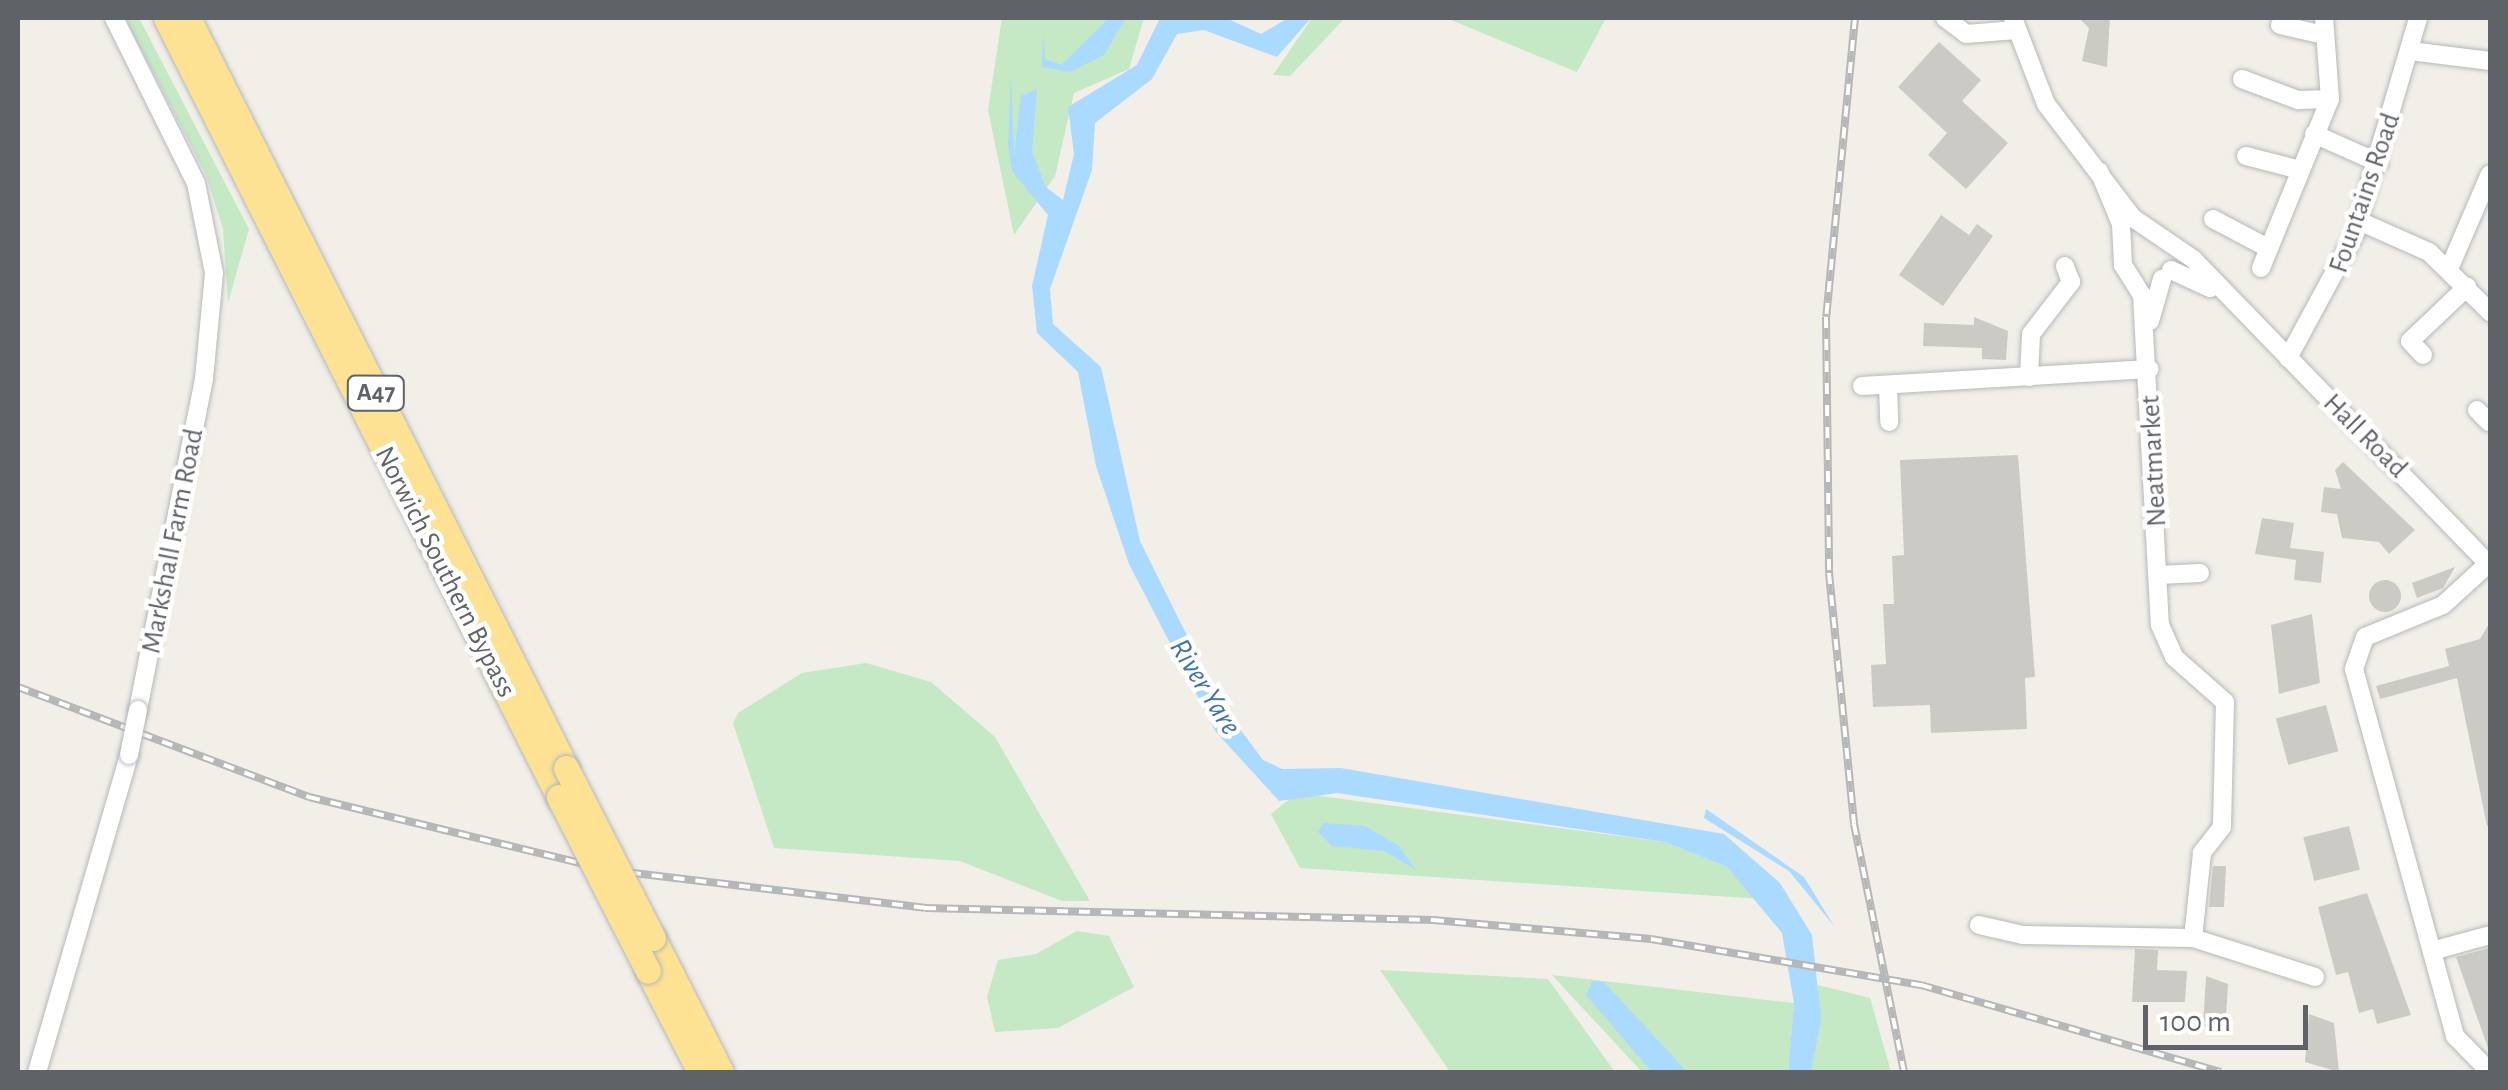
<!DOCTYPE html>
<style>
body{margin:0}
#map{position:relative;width:2508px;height:1090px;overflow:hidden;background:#f1efe8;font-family:"Alegreya Sans",sans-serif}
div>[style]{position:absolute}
.green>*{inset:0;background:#c5e8c5}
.water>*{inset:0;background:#aadaff}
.building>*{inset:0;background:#cccac5;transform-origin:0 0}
.round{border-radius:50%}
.roads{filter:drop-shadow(0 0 2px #b5b8bc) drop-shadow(0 0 2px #b5b8bc)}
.minor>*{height:18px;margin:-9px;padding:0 9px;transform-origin:9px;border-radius:9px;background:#fff}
.highway>*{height:25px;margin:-12.5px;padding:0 12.5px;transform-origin:12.5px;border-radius:12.5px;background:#fde293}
.rail>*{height:8px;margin-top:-4px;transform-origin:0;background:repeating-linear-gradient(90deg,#fff 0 11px,#b6b7b8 0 22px);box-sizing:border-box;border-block:2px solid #b6b7b8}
.bridges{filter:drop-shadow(0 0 2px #b5b8bc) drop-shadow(0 0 2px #b5b8bc)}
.minor-bridge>*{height:18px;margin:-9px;padding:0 9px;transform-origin:9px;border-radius:9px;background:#fff}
.highway-bridge>*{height:25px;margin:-12.5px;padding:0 12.5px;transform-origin:12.5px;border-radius:12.5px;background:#fde293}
span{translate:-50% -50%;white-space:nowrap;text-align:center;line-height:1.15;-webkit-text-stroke:9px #fff;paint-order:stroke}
.shield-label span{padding:2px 8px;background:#fff;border:2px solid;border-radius:8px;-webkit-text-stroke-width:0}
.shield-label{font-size:25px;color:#5f6368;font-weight:700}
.street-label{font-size:28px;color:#5f6368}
.water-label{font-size:30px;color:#4174aa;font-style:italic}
.frame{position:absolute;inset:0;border:20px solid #5f6368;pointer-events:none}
.scale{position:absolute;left:2143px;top:1005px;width:165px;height:45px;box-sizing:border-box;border:5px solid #5f6368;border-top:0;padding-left:12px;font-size:30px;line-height:35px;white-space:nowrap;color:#5f6368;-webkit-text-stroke:8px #fff;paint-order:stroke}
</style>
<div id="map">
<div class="green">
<i style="clip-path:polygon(125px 18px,139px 18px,249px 229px,228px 303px,223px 229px,206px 175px)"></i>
<i style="clip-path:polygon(1002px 18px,1144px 18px,1129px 69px,1074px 93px,1055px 176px,1014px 235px,988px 110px)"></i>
<i style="clip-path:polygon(1312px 18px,1345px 18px,1290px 76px,1273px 75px)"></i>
<i style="clip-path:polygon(1446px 18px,1606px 18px,1577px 72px)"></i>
<i style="clip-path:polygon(866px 663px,931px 682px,995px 737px,1090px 901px,1062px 901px,960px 861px,774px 848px,733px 723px,738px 713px,802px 673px)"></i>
<i style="clip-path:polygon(1297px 793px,1665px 842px,1727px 867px,1761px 899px,1300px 868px,1271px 814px)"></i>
<i style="clip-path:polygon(1077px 931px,1109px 936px,1134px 987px,1058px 1028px,995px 1032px,987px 997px,998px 960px,1036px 954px)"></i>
<i style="clip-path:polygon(1380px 970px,1548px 979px,1615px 1072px,1450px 1072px)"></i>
<i style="clip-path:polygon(1552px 975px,1794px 1003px,1788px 1072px,1642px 1072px)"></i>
<i style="clip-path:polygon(1818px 985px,1870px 998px,1891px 1072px,1811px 1072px)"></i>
</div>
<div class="water">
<i style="clip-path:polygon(1109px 18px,1126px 18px,1104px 55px,1070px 72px,1042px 67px,1043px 33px,1045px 59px,1061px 65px)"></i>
<i style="clip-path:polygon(1160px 18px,1226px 18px,1261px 34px,1288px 18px,1311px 18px,1277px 57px,1204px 30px,1177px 34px,1152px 79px,1095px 123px,1092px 170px,1050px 289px,1053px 324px,1101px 367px,1140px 541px,1220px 702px,1263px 760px,1282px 769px,1341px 768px,1724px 834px,1780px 883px,1812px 935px,1821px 1018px,1811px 1072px,1788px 1072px,1794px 1003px,1782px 933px,1727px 867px,1665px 842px,1337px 793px,1279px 801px,1216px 732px,1129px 564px,1096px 466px,1078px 372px,1037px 333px,1032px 286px,1048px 215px,1012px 171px,1008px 145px,1011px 76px,1014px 155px,1021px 96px,1037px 89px,1032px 152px,1046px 187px,1063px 200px,1074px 154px,1068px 107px,1137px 65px)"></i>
<i style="clip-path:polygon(1706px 809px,1804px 877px,1834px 926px,1789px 871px,1704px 818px)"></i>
<i style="clip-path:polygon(1323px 823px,1365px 826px,1399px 846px,1416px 870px,1384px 851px,1332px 846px,1318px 832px)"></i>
<i style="clip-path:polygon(1592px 981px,1604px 982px,1687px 1072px,1652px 1072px,1586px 995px)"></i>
</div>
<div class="building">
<i style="clip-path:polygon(2079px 18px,2110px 18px,2107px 67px,2082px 61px,2089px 28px)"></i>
<i style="clip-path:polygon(1939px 42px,1981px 80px,1962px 101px,2008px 143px,1966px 189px,1928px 155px,1947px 133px,1898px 87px)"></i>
<i style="clip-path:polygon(1941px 215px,1969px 235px,1977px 224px,1993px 236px,1943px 306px,1899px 275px)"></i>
<i style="clip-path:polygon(1974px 317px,2008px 331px,2006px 360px,1982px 359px,1982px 348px,1923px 346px,1924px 323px,1974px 325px)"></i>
<i style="clip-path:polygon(2018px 455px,2035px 677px,2025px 678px,2027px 729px,1931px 733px,1930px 705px,1873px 707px,1871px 665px,1886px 664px,1883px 604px,1894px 604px,1892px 556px,1904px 555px,1900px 460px)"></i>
<i style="clip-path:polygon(2343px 462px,2415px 530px,2389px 554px,2379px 542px,2342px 538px,2337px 514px,2321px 512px,2324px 487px,2341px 489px,2335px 470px)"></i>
<i style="clip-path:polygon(2262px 518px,2294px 523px,2290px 548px,2324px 552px,2321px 583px,2294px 580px,2296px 560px,2255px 554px)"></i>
<i style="clip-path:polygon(2455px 567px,2443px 588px,2417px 598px,2412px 583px)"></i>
<i class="round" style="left:2369px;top:580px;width:32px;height:32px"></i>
<i style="clip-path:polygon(2312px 614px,2320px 683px,2279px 694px,2271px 625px)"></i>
<i style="clip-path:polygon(2490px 622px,2490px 826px,2487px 826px,2457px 678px,2380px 699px,2376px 686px,2449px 666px,2445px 649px,2480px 639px)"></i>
<i style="left:2326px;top:705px;width:48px;height:52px;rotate:75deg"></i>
<i style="left:2349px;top:826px;width:45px;height:47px;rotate:76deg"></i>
<i style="clip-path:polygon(2213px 866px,2226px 866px,2224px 907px,2209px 907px)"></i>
<i style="clip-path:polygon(2367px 893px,2411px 1015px,2377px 1024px,2373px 1009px,2359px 1013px,2348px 972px,2336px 975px,2318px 907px)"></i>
<i style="clip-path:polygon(2490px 948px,2490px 1048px,2488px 1048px,2456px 957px)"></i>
<i style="clip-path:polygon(2135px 949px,2158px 950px,2157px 970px,2187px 971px,2185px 1002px,2132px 1002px)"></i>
<i style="clip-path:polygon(2206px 976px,2228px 984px,2225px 1034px,2203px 1026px)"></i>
<i style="clip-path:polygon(2309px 1014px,2334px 1023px,2339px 1072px,2305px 1062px)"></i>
</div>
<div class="roads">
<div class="minor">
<i style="left:114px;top:18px;width:184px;rotate:63.6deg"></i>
<i style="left:196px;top:183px;width:92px;rotate:78.7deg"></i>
<i style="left:214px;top:273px;width:106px;rotate:95.4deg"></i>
<i style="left:204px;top:379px;width:338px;rotate:101.3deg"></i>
<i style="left:1945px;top:18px;width:26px;rotate:37deg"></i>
<i style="left:1966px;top:34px;width:50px;rotate:-4.6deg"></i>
<i style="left:2013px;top:18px;width:92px;rotate:69deg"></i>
<i style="left:2046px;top:104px;width:143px;rotate:52.7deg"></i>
<i style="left:2133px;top:218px;width:73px;rotate:34.3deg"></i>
<i style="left:2193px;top:259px;width:426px;rotate:45.9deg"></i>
<i style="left:2280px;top:25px;width:45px;rotate:12.8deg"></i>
<i style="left:2410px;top:51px;width:81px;rotate:7.1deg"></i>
<i style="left:2242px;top:79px;width:60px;rotate:20.6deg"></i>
<i style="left:2298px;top:100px;width:32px;rotate:-2deg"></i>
<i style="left:2314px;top:134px;width:71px;rotate:24deg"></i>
<i style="left:2246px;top:156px;width:56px;rotate:14.5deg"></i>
<i style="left:2099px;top:171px;width:57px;rotate:67.5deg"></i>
<i style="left:2121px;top:224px;width:41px;rotate:87.2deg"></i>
<i style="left:2123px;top:265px;width:36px;rotate:58deg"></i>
<i style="left:2142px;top:295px;width:330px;rotate:86.9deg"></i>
<i style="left:2160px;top:625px;width:35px;rotate:66deg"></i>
<i style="left:2174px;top:657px;width:68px;rotate:41.4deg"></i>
<i style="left:2225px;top:702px;width:125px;rotate:91.4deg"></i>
<i style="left:2222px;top:827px;width:33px;rotate:128deg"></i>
<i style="left:2202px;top:853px;width:85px;rotate:96deg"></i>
<i style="left:2213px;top:219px;width:62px;rotate:27.8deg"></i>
<i style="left:2359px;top:221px;width:77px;rotate:23.9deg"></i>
<i style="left:2429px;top:252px;width:86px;rotate:44.5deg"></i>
<i style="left:2261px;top:268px;width:183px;rotate:-67.8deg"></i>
<i style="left:2330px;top:99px;width:81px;rotate:-94.2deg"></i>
<i style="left:2449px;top:269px;width:103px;rotate:-66.7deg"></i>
<i style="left:2171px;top:270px;width:43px;rotate:24.8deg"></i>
<i style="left:2150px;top:321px;width:44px;rotate:-74.1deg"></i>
<i style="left:2423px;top:355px;width:19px;rotate:-133deg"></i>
<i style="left:2410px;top:341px;width:79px;rotate:-43.5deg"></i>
<i style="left:2288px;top:358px;width:139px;rotate:-61.6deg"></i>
<i style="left:2354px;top:236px;width:227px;rotate:-73.6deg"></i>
<i style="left:2029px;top:377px;width:43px;rotate:-87.3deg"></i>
<i style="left:2031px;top:334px;width:66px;rotate:-52.4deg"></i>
<i style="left:2071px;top:282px;width:17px;rotate:-111deg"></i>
<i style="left:1888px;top:385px;width:37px;rotate:88deg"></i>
<i style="left:1862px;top:386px;width:288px;rotate:-3.4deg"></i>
<i style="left:2477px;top:410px;width:17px;rotate:45deg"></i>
<i style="left:2489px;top:563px;width:62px;rotate:137.6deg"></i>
<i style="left:2443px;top:605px;width:84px;rotate:157.7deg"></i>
<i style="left:2365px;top:637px;width:34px;rotate:109deg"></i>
<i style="left:2354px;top:669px;width:381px;rotate:74.6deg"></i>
<i style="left:2455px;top:1036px;width:50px;rotate:45.8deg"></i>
<i style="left:2158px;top:575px;width:42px;rotate:-2.7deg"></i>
<i style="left:1979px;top:925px;width:45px;rotate:12.8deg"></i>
<i style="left:2023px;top:935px;width:170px;rotate:1deg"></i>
<i style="left:2193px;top:938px;width:128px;rotate:17.7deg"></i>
<i style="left:2432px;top:951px;width:60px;rotate:-15.4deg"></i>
<i style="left:37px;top:1072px;width:330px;rotate:-73.8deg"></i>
</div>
<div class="highway">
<i style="left:166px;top:18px;width:873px;rotate:63.23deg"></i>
<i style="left:188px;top:18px;width:840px;rotate:63.25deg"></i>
<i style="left:653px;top:938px;width:150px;rotate:63.1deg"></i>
<i style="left:648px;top:971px;width:114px;rotate:62.8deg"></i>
</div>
</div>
<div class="rail">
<i style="left:1855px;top:18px;width:300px;rotate:95.5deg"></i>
<i style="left:1826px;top:317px;width:256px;rotate:89.3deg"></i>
<i style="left:1829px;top:573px;width:252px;rotate:84.3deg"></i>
<i style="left:1854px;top:824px;width:253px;rotate:78.6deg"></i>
<i style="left:18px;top:687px;width:311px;rotate:20.7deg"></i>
<i style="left:309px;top:797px;width:308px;rotate:13.7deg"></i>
<i style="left:608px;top:870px;width:319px;rotate:6.8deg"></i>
<i style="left:925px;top:908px;width:508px;rotate:1.35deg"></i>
<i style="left:1433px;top:920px;width:219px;rotate:5deg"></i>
<i style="left:1651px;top:939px;width:274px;rotate:9.7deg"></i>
<i style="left:1921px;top:985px;width:312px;rotate:16.2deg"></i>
</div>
<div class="bridges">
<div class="minor-bridge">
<i style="left:129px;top:755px;width:46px;rotate:-78.7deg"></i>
</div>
<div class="highway-bridge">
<i style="left:566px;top:768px;width:191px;rotate:62.9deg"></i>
<i style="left:559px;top:797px;width:195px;rotate:62.9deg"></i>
</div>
</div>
<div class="shield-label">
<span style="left:376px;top:393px">A47</span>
</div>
<div class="street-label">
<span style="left:2365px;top:193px;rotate:-71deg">Fountains Road</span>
<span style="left:2365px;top:436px;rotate:45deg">Hall Road</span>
<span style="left:2154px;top:461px;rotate:-93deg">Neatmarket</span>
<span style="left:173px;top:541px;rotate:-79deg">Markshall Farm Road</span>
<span style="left:445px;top:572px;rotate:63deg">Norwich Southern Bypass</span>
</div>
<div class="water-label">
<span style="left:1205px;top:687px;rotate:58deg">River Yare</span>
</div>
<div class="frame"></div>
<div class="scale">100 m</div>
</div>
